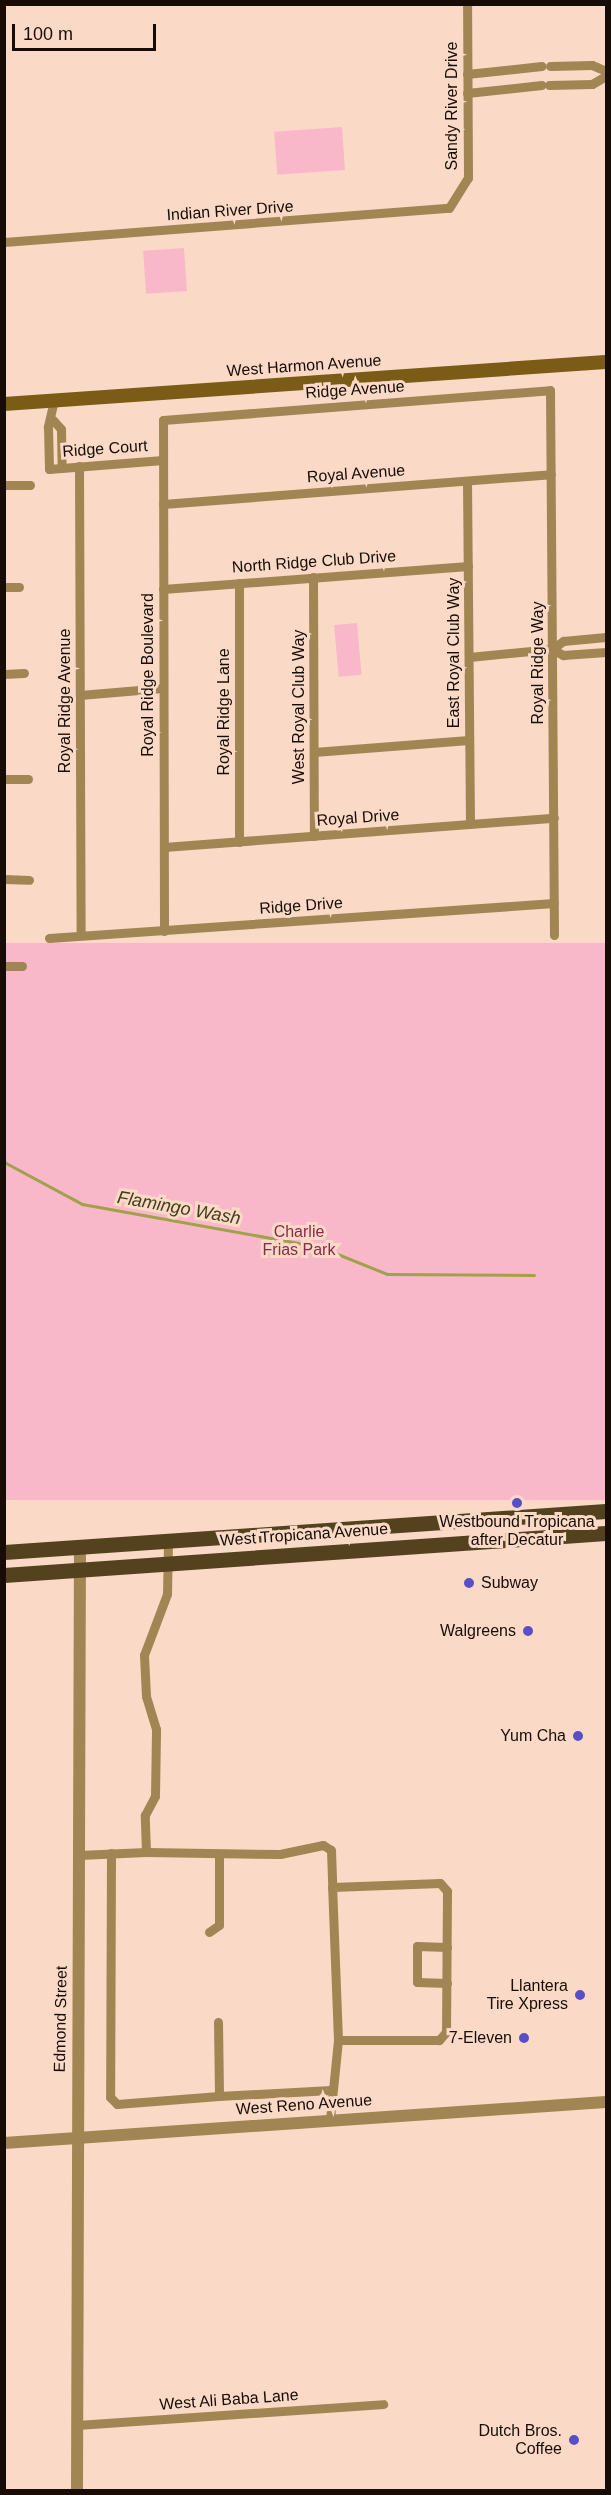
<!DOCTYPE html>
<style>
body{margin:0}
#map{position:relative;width:611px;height:2495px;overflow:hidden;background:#fadac6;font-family:Arial,sans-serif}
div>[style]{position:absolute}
.green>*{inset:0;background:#f9b8c9;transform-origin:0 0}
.stream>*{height:3px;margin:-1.5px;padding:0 1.5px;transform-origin:1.5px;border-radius:1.5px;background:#a0a14b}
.minor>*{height:9px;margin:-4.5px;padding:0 4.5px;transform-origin:4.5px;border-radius:4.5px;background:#a18653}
.tertiary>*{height:12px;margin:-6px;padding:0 6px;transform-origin:6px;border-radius:6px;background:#a18653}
.secondary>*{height:14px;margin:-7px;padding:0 7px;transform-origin:7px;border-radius:7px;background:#7b5c17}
.primary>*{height:15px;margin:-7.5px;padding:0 7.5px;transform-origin:7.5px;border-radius:7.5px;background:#54421e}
.dots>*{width:16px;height:16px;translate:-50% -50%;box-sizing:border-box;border:3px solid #fadac6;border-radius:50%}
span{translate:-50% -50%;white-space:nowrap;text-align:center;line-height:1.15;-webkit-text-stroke:6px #fadac6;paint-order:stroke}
.street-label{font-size:16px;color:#170d06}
.park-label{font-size:16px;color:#8c274d}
.poi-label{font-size:16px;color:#170d06}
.left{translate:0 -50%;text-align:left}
.right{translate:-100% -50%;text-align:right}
.water-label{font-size:18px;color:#3f3f1a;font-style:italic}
.frame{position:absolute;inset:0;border:6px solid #170d06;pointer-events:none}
.scale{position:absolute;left:12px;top:24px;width:144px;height:27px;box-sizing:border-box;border:3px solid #170d06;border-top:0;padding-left:8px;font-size:18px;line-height:21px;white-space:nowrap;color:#170d06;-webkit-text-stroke:4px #fadac6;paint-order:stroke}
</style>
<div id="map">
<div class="green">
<i style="left:342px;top:127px;width:43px;height:68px;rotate:86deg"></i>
<i style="left:184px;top:248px;width:43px;height:41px;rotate:86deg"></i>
<i style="left:357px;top:623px;width:52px;height:23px;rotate:85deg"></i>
<i style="left:606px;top:943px;width:557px;height:602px;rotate:90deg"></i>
</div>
<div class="stream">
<i style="left:4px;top:1162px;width:89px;rotate:28.3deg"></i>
<i style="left:82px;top:1204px;width:242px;rotate:10.2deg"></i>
<i style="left:320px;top:1247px;width:72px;rotate:21.9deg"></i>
<i style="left:387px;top:1274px;width:147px;rotate:0.4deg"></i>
</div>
<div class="minor">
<i style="left:550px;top:66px;width:42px;rotate:-1.4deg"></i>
<i style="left:592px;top:65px;width:15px;rotate:23deg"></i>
<i style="left:467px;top:74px;width:75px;rotate:-6.1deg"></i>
<i style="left:549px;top:85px;width:43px;rotate:-1.3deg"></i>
<i style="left:592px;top:84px;width:16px;rotate:-30deg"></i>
<i style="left:467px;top:93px;width:75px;rotate:-6.1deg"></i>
<i style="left:4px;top:242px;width:446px;rotate:-4.4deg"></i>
<i style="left:449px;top:208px;width:36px;rotate:-58deg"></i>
<i style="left:468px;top:178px;width:174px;rotate:-90.3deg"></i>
<i style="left:54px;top:400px;width:28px;rotate:103deg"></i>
<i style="left:48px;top:427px;width:42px;rotate:88.6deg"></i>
<i style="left:49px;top:469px;width:114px;rotate:-4.5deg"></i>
<i style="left:53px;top:420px;width:12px;rotate:48deg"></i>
<i style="left:61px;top:429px;width:39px;rotate:89deg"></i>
<i style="left:79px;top:466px;width:469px;rotate:89.8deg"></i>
<i style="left:467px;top:481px;width:343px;rotate:89.5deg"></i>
<i style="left:4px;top:485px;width:26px"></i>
<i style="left:163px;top:504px;width:389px;rotate:-4.4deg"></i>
<i style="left:313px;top:577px;width:259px;rotate:89.8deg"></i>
<i style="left:239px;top:583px;width:259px;rotate:90deg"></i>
<i style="left:4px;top:587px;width:15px"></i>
<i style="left:163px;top:589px;width:306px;rotate:-4.3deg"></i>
<i style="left:552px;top:649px;width:14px;rotate:-36deg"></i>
<i style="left:563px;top:641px;width:43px;rotate:-5.3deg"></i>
<i style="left:552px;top:649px;width:13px;rotate:29deg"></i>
<i style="left:563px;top:655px;width:43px;rotate:-4deg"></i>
<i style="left:469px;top:657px;width:83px;rotate:-5.5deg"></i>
<i style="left:4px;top:674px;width:20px;rotate:-3deg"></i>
<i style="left:80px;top:695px;width:83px;rotate:-4.8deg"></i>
<i style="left:314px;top:752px;width:155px;rotate:-4.4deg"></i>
<i style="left:4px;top:779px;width:24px"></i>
<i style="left:164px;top:847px;width:391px;rotate:-4.3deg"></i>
<i style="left:4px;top:879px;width:25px;rotate:2deg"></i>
<i style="left:164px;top:931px;width:511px;rotate:-90.11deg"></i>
<i style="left:163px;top:420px;width:388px;rotate:-4.4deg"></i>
<i style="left:550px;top:390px;width:545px;rotate:89.58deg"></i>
<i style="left:49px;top:938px;width:506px;rotate:-3.96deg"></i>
<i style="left:4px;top:966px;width:18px"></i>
<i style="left:146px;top:1852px;width:134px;rotate:0.9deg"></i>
<i style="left:280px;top:1854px;width:44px;rotate:-11.8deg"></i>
<i style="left:323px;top:1845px;width:9px;rotate:32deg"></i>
<i style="left:331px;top:1850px;width:37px;rotate:88deg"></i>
<i style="left:332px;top:1887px;width:108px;rotate:-2.1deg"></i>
<i style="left:440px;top:1883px;width:11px;rotate:49deg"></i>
<i style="left:447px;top:1891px;width:141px;rotate:90.4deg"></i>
<i style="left:446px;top:2032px;width:11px;rotate:131deg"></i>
<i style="left:439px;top:2040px;width:101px;rotate:180deg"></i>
<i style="left:338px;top:2040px;width:153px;rotate:-92.2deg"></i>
<i style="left:111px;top:1853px;width:244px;rotate:90.2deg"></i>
<i style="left:110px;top:2097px;width:10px;rotate:45deg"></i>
<i style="left:117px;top:2104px;width:102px;rotate:-4.5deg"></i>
<i style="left:79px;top:1855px;width:67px;rotate:-2.6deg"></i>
<i style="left:146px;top:1852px;width:37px;rotate:-92deg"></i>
<i style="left:145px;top:1815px;width:21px;rotate:-62deg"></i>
<i style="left:155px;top:1796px;width:67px;rotate:-89.1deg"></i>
<i style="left:156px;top:1729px;width:34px;rotate:-107deg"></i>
<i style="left:146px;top:1696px;width:41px;rotate:-92.8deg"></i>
<i style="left:144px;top:1655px;width:65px;rotate:-69.3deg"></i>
<i style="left:167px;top:1594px;width:53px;rotate:-88.9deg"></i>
<i style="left:209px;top:1932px;width:12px;rotate:-35deg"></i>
<i style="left:219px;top:1925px;width:71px;rotate:-90deg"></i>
<i style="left:447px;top:1983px;width:30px;rotate:-178deg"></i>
<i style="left:417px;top:1982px;width:36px;rotate:-90deg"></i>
<i style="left:417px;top:1946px;width:30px;rotate:2deg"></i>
<i style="left:218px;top:2022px;width:74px;rotate:89.2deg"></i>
<i style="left:219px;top:2096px;width:112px;rotate:-3.1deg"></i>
<i style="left:330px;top:2119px;width:79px;rotate:-84.2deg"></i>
<i style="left:77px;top:2425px;width:307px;rotate:-3.9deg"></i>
</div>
<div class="tertiary">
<i style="left:4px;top:2143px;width:603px;rotate:-3.9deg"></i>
<i style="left:77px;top:2490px;width:943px;rotate:-89.82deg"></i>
</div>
<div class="secondary">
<i style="left:4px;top:404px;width:603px;rotate:-3.99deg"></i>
</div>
<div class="primary">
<i style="left:4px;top:1552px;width:603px;rotate:-3.9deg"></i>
<i style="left:4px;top:1575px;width:603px;rotate:-3.99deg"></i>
</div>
<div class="dots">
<i style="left:517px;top:1503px;background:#584fc7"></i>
<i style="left:469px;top:1583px;background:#584fc7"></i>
<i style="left:528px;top:1631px;background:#584fc7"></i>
<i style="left:578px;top:1736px;background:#584fc7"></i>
<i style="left:580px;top:1995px;background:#584fc7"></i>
<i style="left:524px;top:2038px;background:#584fc7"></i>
<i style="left:574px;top:2440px;background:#584fc7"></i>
</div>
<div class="street-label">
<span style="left:452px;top:106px;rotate:-90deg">Sandy River Drive</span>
<span style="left:230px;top:211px;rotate:-4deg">Indian River Drive</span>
<span style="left:304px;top:366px;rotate:-4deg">West Harmon Avenue</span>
<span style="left:355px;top:390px;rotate:-4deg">Ridge Avenue</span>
<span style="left:105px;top:449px;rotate:-4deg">Ridge Court</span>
<span style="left:356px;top:474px;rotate:-4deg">Royal Avenue</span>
<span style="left:314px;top:562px;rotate:-4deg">North Ridge Club Drive</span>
<span style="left:454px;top:653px;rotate:-90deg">East Royal Club Way</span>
<span style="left:538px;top:663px;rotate:-90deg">Royal Ridge Way</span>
<span style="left:148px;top:675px;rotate:-90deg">Royal Ridge Boulevard</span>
<span style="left:65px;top:701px;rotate:-90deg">Royal Ridge Avenue</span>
<span style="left:299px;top:707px;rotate:-90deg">West Royal Club Way</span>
<span style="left:224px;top:712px;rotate:-90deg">Royal Ridge Lane</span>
<span style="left:358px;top:818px;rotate:-4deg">Royal Drive</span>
<span style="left:301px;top:906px;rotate:-4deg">Ridge Drive</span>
<span style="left:304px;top:1535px;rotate:-4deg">West Tropicana Avenue</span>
<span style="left:61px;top:2019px;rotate:-89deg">Edmond Street</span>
<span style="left:304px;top:2105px;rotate:-4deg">West Reno Avenue</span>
<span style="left:229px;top:2400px;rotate:-4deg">West Ali Baba Lane</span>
</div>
<div class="park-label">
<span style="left:299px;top:1241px">Charlie<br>Frias Park</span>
</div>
<div class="poi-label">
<span style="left:517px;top:1531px">Westbound Tropicana<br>after Decatur</span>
<span class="left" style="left:481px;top:1583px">Subway</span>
<span class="right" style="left:516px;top:1631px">Walgreens</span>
<span class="right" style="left:566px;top:1736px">Yum Cha</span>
<span class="right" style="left:568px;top:1995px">Llantera<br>Tire Xpress</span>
<span class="right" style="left:512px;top:2038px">7-Eleven</span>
<span class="right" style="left:562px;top:2440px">Dutch Bros.<br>Coffee</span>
</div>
<div class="water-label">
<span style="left:179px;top:1208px;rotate:10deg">Flamingo Wash</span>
</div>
<div class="frame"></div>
<div class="scale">100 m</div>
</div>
